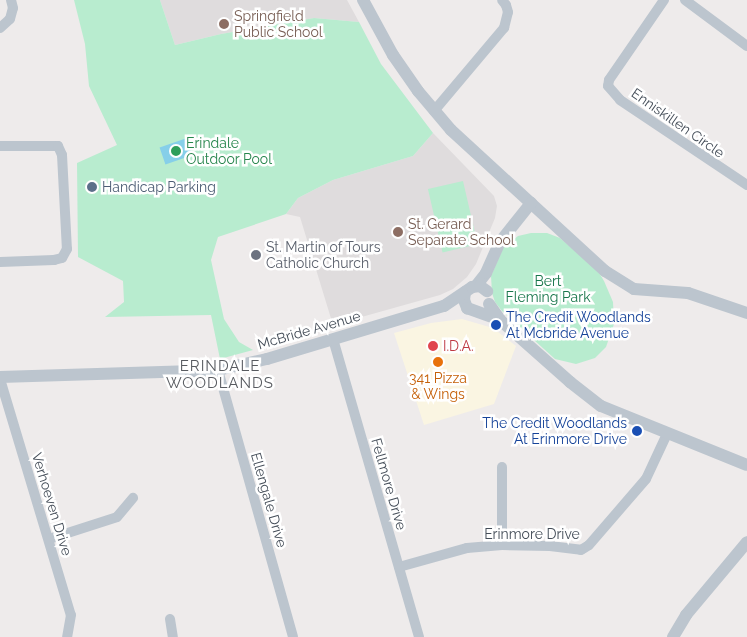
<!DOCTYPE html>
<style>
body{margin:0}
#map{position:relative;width:747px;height:637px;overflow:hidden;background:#eeebeb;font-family:Raleway,sans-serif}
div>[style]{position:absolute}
.commercial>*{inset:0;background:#faf5e2}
.education>*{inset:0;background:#dfdcdd}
.green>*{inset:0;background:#b8eccf;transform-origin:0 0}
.water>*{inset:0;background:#86cfe9;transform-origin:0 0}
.minor>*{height:10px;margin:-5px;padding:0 5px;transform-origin:5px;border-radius:5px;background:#bcc5ce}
.tertiary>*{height:12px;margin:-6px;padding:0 6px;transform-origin:6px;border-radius:6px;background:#bcc5ce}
.dots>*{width:14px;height:14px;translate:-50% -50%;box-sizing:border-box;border:2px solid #fff;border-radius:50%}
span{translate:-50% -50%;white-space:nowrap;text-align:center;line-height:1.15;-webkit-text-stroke:5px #fff;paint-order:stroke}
.education-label{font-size:14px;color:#785e54}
.left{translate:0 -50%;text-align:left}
.street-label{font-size:14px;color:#444d58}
.leisure-label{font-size:14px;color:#27864d}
.service-label{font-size:14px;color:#4e5e75}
.worship-label{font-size:14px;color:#5b616d}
.park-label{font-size:14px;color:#18764b}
.transit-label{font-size:14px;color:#164399}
.right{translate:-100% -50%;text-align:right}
.health-label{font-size:14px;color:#be3a42}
.food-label{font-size:14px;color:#c56008}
.neighbourhood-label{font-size:15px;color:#585b60;letter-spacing:1px}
</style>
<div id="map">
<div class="commercial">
<i style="clip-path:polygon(462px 319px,493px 328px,516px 346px,494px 404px,424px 425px,394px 333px,431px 323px)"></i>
</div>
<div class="education">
<i style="clip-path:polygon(160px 0,347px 0,359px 22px,314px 18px,221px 34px,175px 45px)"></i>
<i style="clip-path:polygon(433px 133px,494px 196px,497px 206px,495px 218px,476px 264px,467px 277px,453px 289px,440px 295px,333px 325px,300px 217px,286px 214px,298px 198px,333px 180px,413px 156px)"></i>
</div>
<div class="green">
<i style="clip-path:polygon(74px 0,160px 0,175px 45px,221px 34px,314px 18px,359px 22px,381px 64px,433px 133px,413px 156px,333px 180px,298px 198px,286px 214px,218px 237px,211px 260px,224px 319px,239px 342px,253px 350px,220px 359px,211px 315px,105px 317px,124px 302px,123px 281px,78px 257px,77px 163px,117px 145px,89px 86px,85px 44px)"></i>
<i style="left:463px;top:181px;width:65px;height:36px;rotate:77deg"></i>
<i style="clip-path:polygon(531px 233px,547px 233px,560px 238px,598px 271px,604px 281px,613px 302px,614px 324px,606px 347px,595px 358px,576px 364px,555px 359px,502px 311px,495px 302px,492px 293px,491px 276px,503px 248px,518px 236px)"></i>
</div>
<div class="water">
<i style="left:187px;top:138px;width:18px;height:29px;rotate:71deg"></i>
</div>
<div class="minor">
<i style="left:664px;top:0;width:97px;rotate:124.5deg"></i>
<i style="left:609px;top:80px;width:6px;rotate:99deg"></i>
<i style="left:608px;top:86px;width:18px;rotate:49deg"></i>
<i style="left:620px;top:100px;width:153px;rotate:33.8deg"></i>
<i style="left:685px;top:0;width:77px;rotate:36.6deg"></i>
<i style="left:0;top:28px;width:13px;rotate:-42deg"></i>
<i style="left:10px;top:19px;width:11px;rotate:-75deg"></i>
<i style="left:13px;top:8px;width:8px;rotate:-104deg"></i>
<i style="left:434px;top:111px;width:109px;rotate:-49.9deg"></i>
<i style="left:504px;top:28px;width:16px;rotate:-76deg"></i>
<i style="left:508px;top:12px;width:7px;rotate:-106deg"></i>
<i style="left:506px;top:5px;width:6px;rotate:-129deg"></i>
<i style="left:0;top:146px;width:58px"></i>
<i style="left:58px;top:146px;width:10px;rotate:66deg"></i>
<i style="left:62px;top:155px;width:94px;rotate:87deg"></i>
<i style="left:67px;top:249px;width:10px;rotate:119deg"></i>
<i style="left:62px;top:258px;width:8px;rotate:166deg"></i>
<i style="left:54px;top:260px;width:54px;rotate:177.9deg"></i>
<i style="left:333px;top:339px;width:310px;rotate:73.9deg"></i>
<i style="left:218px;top:370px;width:277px;rotate:74.3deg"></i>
<i style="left:0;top:379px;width:246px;rotate:73.3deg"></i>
<i style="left:71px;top:615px;width:22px;rotate:100deg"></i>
<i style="left:49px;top:539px;width:71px;rotate:-17.9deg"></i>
<i style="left:117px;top:517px;width:25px;rotate:-50deg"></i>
<i style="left:502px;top:545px;width:78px;rotate:-90deg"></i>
<i style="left:399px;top:567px;width:71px;rotate:-15.6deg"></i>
<i style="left:467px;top:548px;width:35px;rotate:-5deg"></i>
<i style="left:502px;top:545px;width:48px;rotate:1.2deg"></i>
<i style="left:550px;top:546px;width:31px;rotate:7deg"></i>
<i style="left:581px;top:550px;width:9px;rotate:-32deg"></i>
<i style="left:589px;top:545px;width:87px;rotate:-49.2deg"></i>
<i style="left:646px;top:479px;width:50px;rotate:-65deg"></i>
<i style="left:170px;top:619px;width:18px;rotate:81deg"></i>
</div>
<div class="tertiary">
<i style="left:363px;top:0;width:63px;rotate:61.4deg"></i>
<i style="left:393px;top:55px;width:44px;rotate:55.2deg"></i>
<i style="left:418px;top:91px;width:51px;rotate:49.8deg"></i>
<i style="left:451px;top:130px;width:209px;rotate:42.5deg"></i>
<i style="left:605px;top:271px;width:34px;rotate:32deg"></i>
<i style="left:634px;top:289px;width:54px;rotate:4.2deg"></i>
<i style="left:688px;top:293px;width:62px;rotate:18.7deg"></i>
<i style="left:476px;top:286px;width:16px;rotate:-52deg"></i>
<i style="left:486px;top:273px;width:34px;rotate:-66deg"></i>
<i style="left:500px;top:242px;width:50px;rotate:-51.5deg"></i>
<i style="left:465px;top:292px;width:8px;rotate:97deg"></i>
<i style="left:464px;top:300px;width:9px;rotate:69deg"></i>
<i style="left:467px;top:308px;width:35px;rotate:20deg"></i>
<i style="left:489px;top:304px;width:19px;rotate:55deg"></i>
<i style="left:500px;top:320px;width:94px;rotate:41.5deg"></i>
<i style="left:570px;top:382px;width:39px;rotate:38deg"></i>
<i style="left:601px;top:406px;width:157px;rotate:22deg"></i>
<i style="left:0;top:377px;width:218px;rotate:-1.8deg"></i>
<i style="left:218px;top:370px;width:50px;rotate:-12.7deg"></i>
<i style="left:267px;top:359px;width:185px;rotate:-16.7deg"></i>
<i style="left:444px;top:306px;width:34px;rotate:-34deg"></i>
<i style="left:472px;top:287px;width:8px;rotate:-7deg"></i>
<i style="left:480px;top:286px;width:9px;rotate:36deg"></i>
<i style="left:673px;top:637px;width:26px;rotate:-59deg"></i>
<i style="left:686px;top:615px;width:95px;rotate:-50.1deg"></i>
</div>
<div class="dots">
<i style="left:224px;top:24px;background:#8d6e63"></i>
<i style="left:176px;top:151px;background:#2e9e5b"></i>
<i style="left:92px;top:187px;background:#5c6f8a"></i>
<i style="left:398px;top:232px;background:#8d6e63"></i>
<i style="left:256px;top:255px;background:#6b7280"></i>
<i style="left:496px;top:325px;background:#1a4fb4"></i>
<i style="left:433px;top:346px;background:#e0444e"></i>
<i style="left:438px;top:362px;background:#e8710a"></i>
<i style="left:637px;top:431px;background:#1a4fb4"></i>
</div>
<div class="education-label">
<span class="left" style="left:234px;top:24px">Springfield<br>Public School</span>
<span class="left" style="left:408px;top:232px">St. Gerard<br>Separate School</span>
</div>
<div class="street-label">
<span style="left:678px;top:123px;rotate:35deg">Enniskillen Circle</span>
<span style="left:309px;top:330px;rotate:-16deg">McBride Avenue</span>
<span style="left:389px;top:484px;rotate:74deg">Fellmore Drive</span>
<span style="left:269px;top:500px;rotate:74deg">Ellengale Drive</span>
<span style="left:52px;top:504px;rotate:73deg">Verhoeven Drive</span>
<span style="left:532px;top:534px">Erinmore Drive</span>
</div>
<div class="leisure-label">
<span class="left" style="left:186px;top:151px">Erindale<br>Outdoor Pool</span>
</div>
<div class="service-label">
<span class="left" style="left:102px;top:187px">Handicap Parking</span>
</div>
<div class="worship-label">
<span class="left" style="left:266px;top:255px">St. Martin of Tours<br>Catholic Church</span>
</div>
<div class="park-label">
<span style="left:548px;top:289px">Bert<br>Fleming Park</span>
</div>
<div class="transit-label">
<span class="left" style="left:506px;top:325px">The Credit Woodlands<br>At Mcbride Avenue</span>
<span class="right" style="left:627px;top:431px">The Credit Woodlands<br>At Erinmore Drive</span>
</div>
<div class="health-label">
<span class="left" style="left:443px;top:346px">I.D.A.</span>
</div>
<div class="food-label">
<span style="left:438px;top:386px">341 Pizza<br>&amp; Wings</span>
</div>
<div class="neighbourhood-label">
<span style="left:220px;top:375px">ERINDALE<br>WOODLANDS</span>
</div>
</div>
